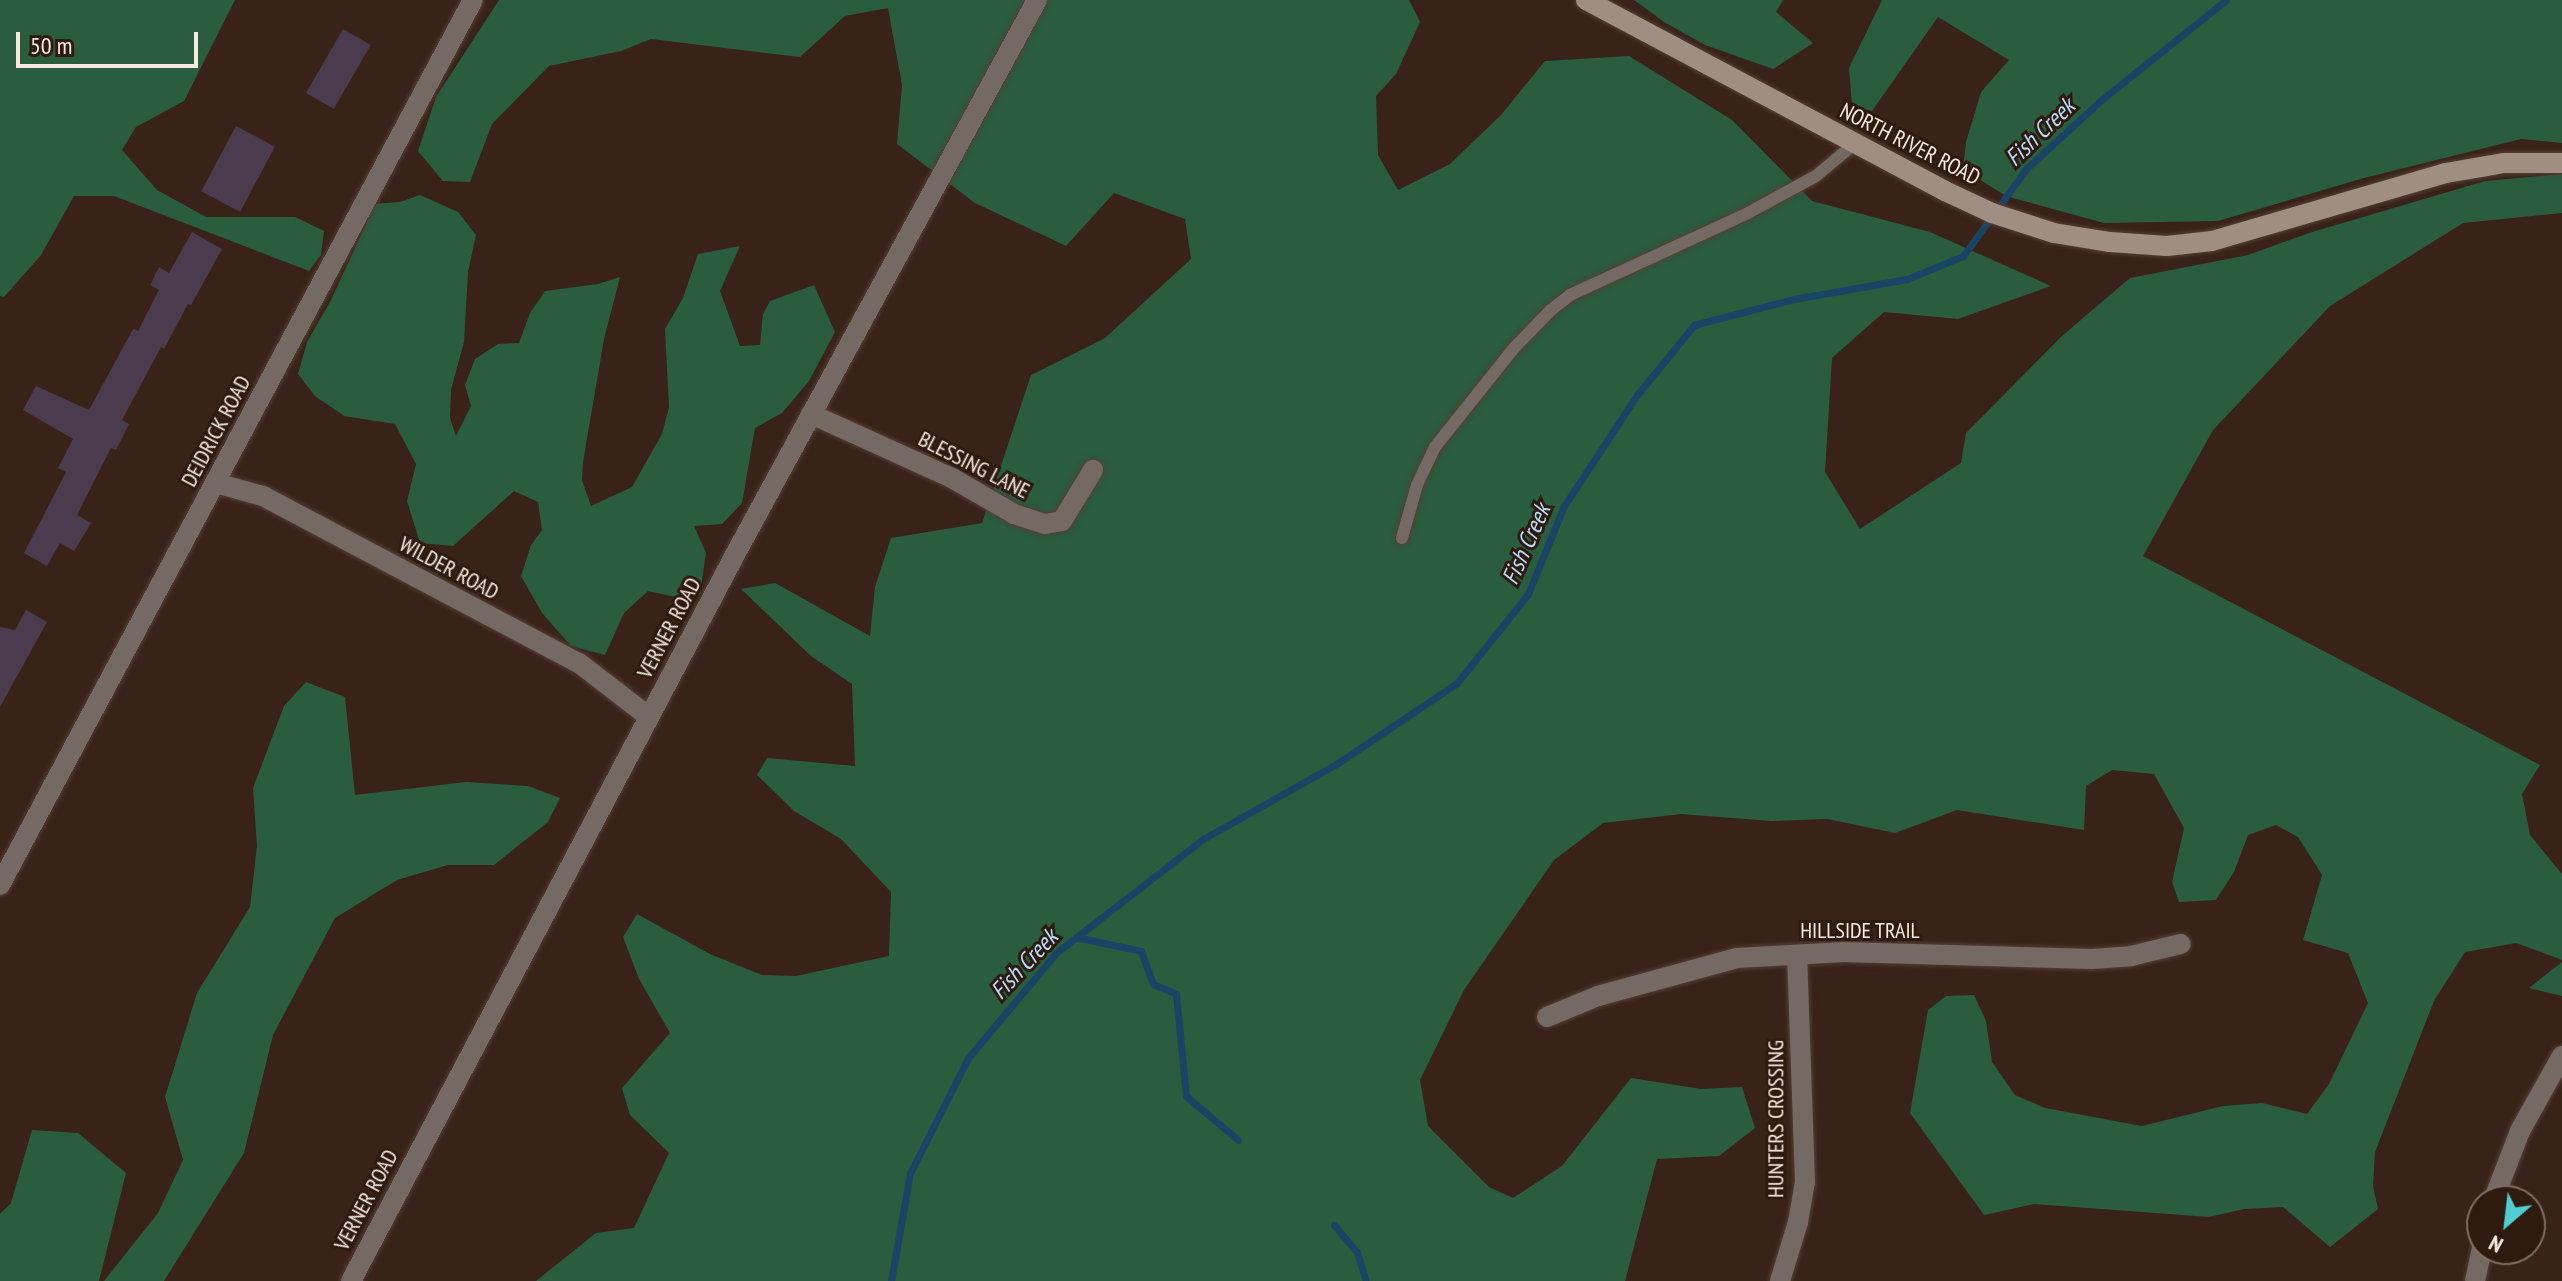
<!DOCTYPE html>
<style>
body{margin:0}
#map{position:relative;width:2562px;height:1281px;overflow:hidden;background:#392318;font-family:"PT Sans Narrow",sans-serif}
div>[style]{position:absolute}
.forest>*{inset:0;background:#2a5c3e}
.stream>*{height:7px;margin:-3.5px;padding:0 3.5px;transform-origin:3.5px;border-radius:3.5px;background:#1a4465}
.building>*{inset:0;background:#4b3b4e;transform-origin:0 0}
.roads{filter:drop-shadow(0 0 2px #543f34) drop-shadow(0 0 2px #543f34)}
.lane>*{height:12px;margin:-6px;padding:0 6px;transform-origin:6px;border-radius:6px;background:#756a63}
.street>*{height:20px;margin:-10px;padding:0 10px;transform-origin:10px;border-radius:10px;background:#756a63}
.secondary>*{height:20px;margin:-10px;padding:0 10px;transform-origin:10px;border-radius:10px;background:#a08e83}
span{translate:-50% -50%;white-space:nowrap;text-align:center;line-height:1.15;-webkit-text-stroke:6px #2e1a0f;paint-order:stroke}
.street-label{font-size:22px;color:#f8e9e1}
.water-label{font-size:24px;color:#b6dcfe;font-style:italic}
.north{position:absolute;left:2466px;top:1185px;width:80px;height:80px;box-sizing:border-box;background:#2e1a0f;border:2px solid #7f6d63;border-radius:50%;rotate:208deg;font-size:22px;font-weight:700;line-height:32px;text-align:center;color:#f8e9e1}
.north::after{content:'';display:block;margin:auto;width:28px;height:36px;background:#51ccd2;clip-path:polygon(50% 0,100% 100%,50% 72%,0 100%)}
.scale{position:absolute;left:16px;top:32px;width:182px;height:36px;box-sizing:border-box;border:4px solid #f8e9e1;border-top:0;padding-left:10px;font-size:24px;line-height:28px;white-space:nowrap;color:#f8e9e1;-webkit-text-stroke:6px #2e1a0f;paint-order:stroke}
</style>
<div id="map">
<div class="forest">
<i style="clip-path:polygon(0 0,235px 0,184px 101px,136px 127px,122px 150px,157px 190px,206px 217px,295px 217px,324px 231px,321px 255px,309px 271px,114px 196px,74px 196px,41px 255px,4px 297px,0 296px)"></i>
<i style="clip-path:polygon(499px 0,1409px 0,1420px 22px,1396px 74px,1376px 96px,1378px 155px,1398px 190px,1450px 164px,1501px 115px,1545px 61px,1629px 56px,1732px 120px,1812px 201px,1930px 232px,2051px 286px,1958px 319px,1884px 312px,1832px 358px,1825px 472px,1860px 529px,1961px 463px,1966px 433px,2062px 336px,2130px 278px,2248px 255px,2309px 233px,2485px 181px,2562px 174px,2562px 213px,2463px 223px,2330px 306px,2213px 430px,2143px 556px,2540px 765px,2522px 794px,2530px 835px,2562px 874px,2562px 960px,2516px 943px,2465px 952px,2434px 1001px,2375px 1152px,2373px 1186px,2378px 1209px,2330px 1247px,2283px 1207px,2244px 1209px,2209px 1217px,2034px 1204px,1984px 1215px,1910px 1113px,1928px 1010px,1946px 996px,1974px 995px,1986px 1021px,1992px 1062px,2015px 1095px,2045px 1108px,2142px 1126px,2223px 1106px,2262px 1103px,2307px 1114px,2329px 1084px,2368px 1003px,2348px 953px,2303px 940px,2322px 875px,2298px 837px,2276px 825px,2248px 835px,2234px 872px,2216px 900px,2179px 902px,2172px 882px,2184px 828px,2154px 774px,2112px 770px,2086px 786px,2084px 830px,1957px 810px,1895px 833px,1827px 819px,1771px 821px,1681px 814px,1603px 823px,1554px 860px,1464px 990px,1420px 1080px,1428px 1126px,1489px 1187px,1513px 1198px,1562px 1166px,1631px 1078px,1701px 1089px,1742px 1087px,1755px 1128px,1719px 1156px,1657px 1159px,1625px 1281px,536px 1281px,596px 1233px,634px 1228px,669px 1153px,630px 1115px,622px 1088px,670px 1033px,639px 979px,623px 937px,637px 914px,710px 954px,762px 975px,796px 976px,889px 956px,891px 892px,841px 839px,794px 811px,757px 775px,767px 758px,855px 766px,852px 684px,811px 656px,741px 589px,775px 583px,870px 636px,875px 587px,891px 538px,982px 523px,1031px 375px,1105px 338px,1191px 259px,1185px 219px,1114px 193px,1066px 246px,975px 203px,897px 144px,902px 85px,888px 8px,845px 16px,800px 57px,651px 39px,621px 51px,549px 66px,492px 124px,470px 182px,443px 181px,418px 151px,436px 97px)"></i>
<i style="clip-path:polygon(1634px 0,1783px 0,1776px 12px,1813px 43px,1773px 69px,1705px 45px,1664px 22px)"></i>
<i style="clip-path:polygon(1882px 0,2562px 0,2562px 143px,2521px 139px,2364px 178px,2218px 221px,2104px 223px,2006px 196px,1963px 169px,1966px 142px,1981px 92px,2009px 60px,1938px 17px,1872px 111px,1852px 105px,1849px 68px)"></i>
<i style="clip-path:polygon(420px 195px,458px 212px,476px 235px,468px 272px,464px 342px,451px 390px,450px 418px,456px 436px,471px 406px,465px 385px,475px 359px,498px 344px,519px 343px,530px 313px,545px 291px,598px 284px,620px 277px,604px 339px,583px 462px,582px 480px,591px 506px,632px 487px,662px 434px,669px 407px,665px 329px,683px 298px,698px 254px,740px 246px,720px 291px,740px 346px,760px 345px,763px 314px,770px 301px,814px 285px,835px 332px,809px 381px,782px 413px,755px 428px,742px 503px,722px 524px,694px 526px,706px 553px,700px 594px,689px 600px,648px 591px,624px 613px,605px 655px,571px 646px,542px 613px,521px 576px,531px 545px,542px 530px,538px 502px,514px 491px,453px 546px,420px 543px,407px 501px,416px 464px,395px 424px,344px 416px,315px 396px,298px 374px,307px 342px,331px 300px,367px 222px,371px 204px,400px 202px)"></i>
<i style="clip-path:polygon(306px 682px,345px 697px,355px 795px,466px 782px,528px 786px,560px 798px,548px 822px,494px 865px,448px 865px,397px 880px,335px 918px,273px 1035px,244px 1153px,164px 1281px,104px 1281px,158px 1213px,183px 1160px,165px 1097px,197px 993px,250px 907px,257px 846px,253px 788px,284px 706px)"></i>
<i style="clip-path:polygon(2562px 962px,2562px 996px,2529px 988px)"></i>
<i style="clip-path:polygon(32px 1130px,78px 1133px,126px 1173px,99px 1281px,0 1281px,0 1214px,11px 1203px)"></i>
</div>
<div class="stream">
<i style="left:1076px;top:937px;width:66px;rotate:12.2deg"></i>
<i style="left:1141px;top:951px;width:35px;rotate:70deg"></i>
<i style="left:1153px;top:984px;width:25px;rotate:23deg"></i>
<i style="left:1176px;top:994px;width:102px;rotate:84.4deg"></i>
<i style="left:1186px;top:1096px;width:68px;rotate:40.2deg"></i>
<i style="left:1334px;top:1225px;width:35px;rotate:50deg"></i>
<i style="left:1357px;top:1252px;width:30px;rotate:73deg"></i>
<i style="left:891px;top:1281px;width:110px;rotate:-80deg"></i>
<i style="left:910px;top:1173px;width:129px;rotate:-63.2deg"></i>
<i style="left:968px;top:1058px;width:137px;rotate:-50deg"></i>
<i style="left:1056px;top:953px;width:186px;rotate:-37.8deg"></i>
<i style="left:1203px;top:839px;width:155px;rotate:-29.4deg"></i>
<i style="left:1338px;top:763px;width:143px;rotate:-33.9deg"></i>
<i style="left:1457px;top:683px;width:114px;rotate:-51.4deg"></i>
<i style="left:1528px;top:594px;width:95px;rotate:-67.8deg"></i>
<i style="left:1564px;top:506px;width:133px;rotate:-56.7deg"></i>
<i style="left:1637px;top:395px;width:90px;rotate:-50.8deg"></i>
<i style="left:1694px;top:325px;width:103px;rotate:-14.6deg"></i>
<i style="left:1794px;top:299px;width:115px;rotate:-10deg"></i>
<i style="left:1907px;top:279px;width:61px;rotate:-22.3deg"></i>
<i style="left:1963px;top:256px;width:107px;rotate:-54.1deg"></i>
<i style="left:2026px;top:169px;width:100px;rotate:-42.6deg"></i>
<i style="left:2100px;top:101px;width:161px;rotate:-38.7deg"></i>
</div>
<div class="building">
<i style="left:343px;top:29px;width:32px;height:74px;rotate:30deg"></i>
<i style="left:236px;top:126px;width:44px;height:74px;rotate:28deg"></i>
<i style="clip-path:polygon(192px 232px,222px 249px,191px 305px,188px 304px,164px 349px,161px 347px,122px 420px,129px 424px,116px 450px,111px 448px,77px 515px,91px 523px,74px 551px,60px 543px,47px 566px,24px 553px,66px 472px,58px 468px,73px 439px,23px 410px,36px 386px,89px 410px,133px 329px,138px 331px,159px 290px,150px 285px,159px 267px,169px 273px)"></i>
<i style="clip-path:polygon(26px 610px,47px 622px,0 707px,0 627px,15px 630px)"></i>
</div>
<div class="roads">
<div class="lane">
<i style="left:1402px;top:538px;width:55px;rotate:-74.2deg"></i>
<i style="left:1417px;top:485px;width:42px;rotate:-64.7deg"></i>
<i style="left:1435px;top:447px;width:127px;rotate:-51.4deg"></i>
<i style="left:1514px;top:348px;width:53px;rotate:-45.8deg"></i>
<i style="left:1551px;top:310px;width:24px;rotate:-38deg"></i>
<i style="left:1570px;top:295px;width:196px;rotate:-24.7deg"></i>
<i style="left:1748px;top:213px;width:77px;rotate:-28.6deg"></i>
<i style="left:1816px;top:176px;width:50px;rotate:-40.1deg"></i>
</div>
<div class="street">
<i style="left:811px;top:414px;width:155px;rotate:24.4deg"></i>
<i style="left:952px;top:478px;width:72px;rotate:30.1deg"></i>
<i style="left:1014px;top:514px;width:33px;rotate:18deg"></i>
<i style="left:1045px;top:524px;width:17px;rotate:-10deg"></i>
<i style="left:1062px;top:521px;width:60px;rotate:-58.7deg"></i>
<i style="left:216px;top:483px;width:49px;rotate:15.5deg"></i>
<i style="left:263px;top:496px;width:357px;rotate:27.9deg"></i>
<i style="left:579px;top:663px;width:88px;rotate:37.6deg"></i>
<i style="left:0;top:885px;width:1003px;rotate:-61.88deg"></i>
<i style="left:1547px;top:1017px;width:55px;rotate:-22.4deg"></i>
<i style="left:1598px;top:996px;width:144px;rotate:-15.3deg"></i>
<i style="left:1737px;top:958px;width:107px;rotate:-3.2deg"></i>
<i style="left:1844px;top:952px;width:248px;rotate:1.6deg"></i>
<i style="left:2092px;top:959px;width:39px;rotate:-4deg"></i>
<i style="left:2131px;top:956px;width:51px;rotate:-13.5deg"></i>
<i style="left:2493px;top:1201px;width:75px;rotate:-68.9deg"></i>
<i style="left:2520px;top:1131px;width:86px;rotate:-60.8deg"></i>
<i style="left:351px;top:1281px;width:826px;rotate:-62.13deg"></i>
<i style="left:737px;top:551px;width:627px;rotate:-61.43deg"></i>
<i style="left:1780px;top:1281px;width:62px;rotate:-73deg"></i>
<i style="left:1798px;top:1222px;width:41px;rotate:-80.1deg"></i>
<i style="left:1805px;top:1182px;width:227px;rotate:-92deg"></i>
<i style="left:2475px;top:1281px;width:33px;rotate:-78deg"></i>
</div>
<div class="secondary">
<i style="left:1586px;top:0;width:407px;rotate:28deg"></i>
<i style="left:1945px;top:191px;width:52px;rotate:25.1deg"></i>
<i style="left:1992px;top:213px;width:65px;rotate:17.9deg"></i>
<i style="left:2054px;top:233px;width:57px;rotate:9.1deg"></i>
<i style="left:2110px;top:242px;width:57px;rotate:4deg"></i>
<i style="left:2167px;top:246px;width:45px;rotate:-6.3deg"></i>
<i style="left:2212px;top:241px;width:244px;rotate:-16.2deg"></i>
<i style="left:2446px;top:173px;width:59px;rotate:-9.8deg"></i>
<i style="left:2504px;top:163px;width:58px"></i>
</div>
</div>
<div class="street-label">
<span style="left:1910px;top:144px;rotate:27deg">NORTH RIVER ROAD</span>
<span style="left:216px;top:431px;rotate:-62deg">DEIDRICK ROAD</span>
<span style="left:974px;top:465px;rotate:27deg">BLESSING LANE</span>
<span style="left:449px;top:568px;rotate:28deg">WILDER ROAD</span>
<span style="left:669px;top:628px;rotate:-62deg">VERNER ROAD</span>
<span style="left:1860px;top:931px">HILLSIDE TRAIL</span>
<span style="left:1776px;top:1119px;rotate:-90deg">HUNTERS CROSSING</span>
<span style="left:366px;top:1200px;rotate:-62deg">VERNER ROAD</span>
</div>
<div class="water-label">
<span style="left:2040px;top:132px;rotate:-44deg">Fish Creek</span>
<span style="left:1526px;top:544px;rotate:-66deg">Fish Creek</span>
<span style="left:1024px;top:964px;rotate:-47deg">Fish Creek</span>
</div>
<div class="north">N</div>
<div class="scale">50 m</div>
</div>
